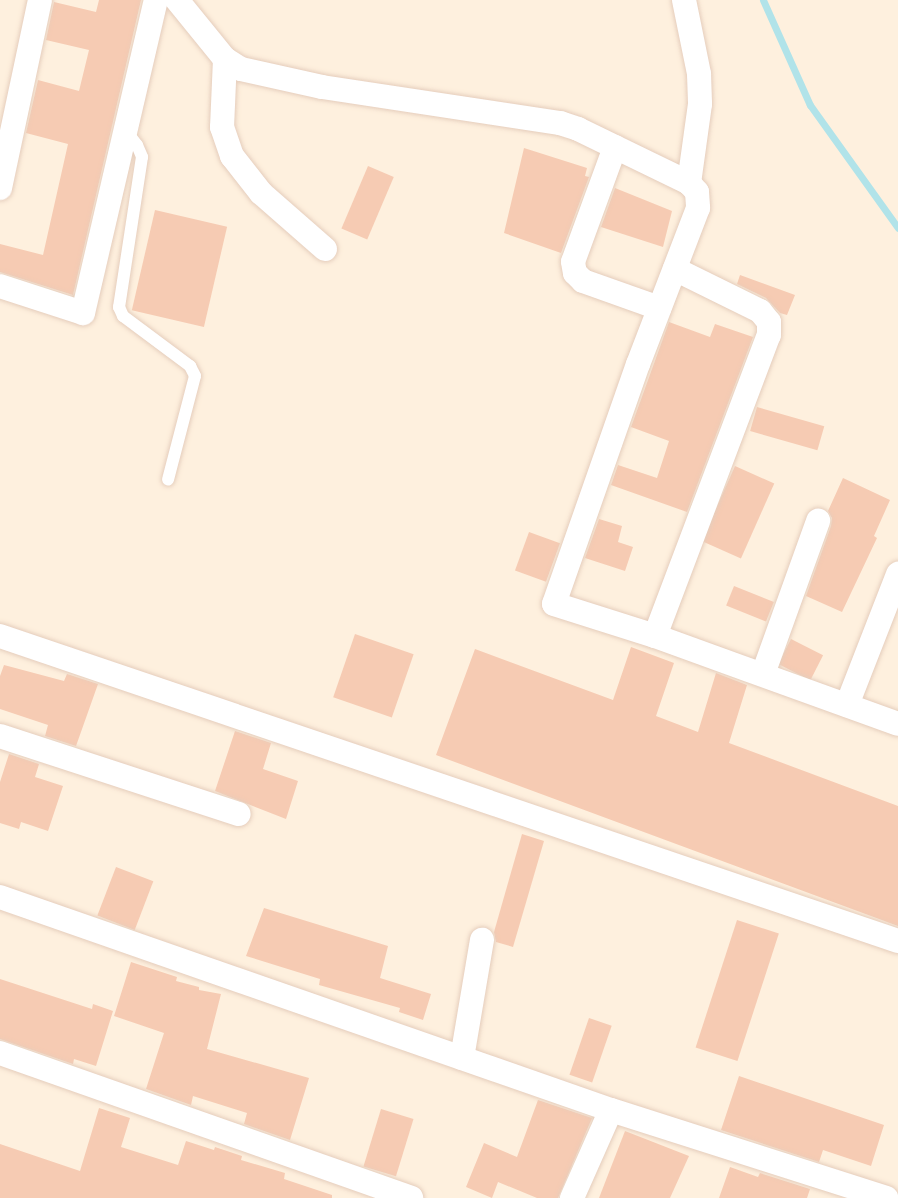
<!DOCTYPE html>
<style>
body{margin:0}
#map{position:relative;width:898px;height:1198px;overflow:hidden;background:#fef0de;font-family:"Work Sans",sans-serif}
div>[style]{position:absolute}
.stream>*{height:7px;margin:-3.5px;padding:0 3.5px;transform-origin:3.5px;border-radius:3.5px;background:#b1e3e9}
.building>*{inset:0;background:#f6cbb3;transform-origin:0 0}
.roads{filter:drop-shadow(0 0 2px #e5cdbc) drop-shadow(0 0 2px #e5cdbc)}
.lane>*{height:12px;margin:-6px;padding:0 6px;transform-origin:6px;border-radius:6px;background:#fff}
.street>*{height:24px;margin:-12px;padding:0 12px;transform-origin:12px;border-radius:12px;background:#fff}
span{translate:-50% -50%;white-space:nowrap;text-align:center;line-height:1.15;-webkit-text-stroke:4.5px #fff4e6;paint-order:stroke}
</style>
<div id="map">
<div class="stream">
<i style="left:763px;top:0;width:115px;rotate:65.9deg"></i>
<i style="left:810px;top:105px;width:151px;rotate:54.4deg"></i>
</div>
<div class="building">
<i style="clip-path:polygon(99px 0,141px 0,73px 295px,0 272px,0 244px,43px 255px,68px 144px,26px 133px,38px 80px,79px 91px,89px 50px,46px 40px,54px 2px,96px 12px)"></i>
<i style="clip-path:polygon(524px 148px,587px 168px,585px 176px,589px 177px,561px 253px,504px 233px)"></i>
<i style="left:368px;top:166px;width:28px;height:68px;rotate:23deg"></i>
<i style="clip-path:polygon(615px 188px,672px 211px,663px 247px,601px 227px)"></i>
<i style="left:155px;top:210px;width:74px;height:103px;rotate:13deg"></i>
<i style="clip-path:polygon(740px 275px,795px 295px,787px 315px,780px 313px,766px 298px,737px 284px)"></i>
<i style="clip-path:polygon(669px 322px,710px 337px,715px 324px,753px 337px,687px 512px,611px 485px,618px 465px,657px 478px,669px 441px,631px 427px)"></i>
<i style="left:757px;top:407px;width:70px;height:25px;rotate:16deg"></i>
<i style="left:735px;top:466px;width:43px;height:82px;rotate:24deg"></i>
<i style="clip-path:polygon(843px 478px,890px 500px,874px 536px,877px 538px,842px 612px,806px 596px,831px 526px,832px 518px,828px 511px)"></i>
<i style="clip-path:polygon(599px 519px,622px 526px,618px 542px,633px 547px,625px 571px,585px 558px)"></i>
<i style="left:529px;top:532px;width:33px;height:41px;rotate:20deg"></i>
<i style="left:734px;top:586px;width:43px;height:21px;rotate:22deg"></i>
<i style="left:355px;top:634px;width:62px;height:67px;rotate:19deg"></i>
<i style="left:791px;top:639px;width:36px;height:28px;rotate:27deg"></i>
<i style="clip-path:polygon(631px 647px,674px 663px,656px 716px,698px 732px,716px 673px,747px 685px,729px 743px,898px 806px,898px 926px,436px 755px,475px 649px,613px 700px)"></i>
<i style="clip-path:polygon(4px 665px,64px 681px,67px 674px,98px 684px,76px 746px,45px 736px,48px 725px,0 709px,0 676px)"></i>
<i style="clip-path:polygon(235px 731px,271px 743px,263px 769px,298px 781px,286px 819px,215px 791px)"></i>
<i style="clip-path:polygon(9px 754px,39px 764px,35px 777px,63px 786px,48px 831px,21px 822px,19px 829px,0 823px,0 782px)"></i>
<i style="clip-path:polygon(522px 834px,544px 841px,513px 947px,496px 942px,494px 932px)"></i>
<i style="left:116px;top:867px;width:40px;height:52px;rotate:21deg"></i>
<i style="clip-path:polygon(264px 908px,388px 946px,380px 978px,431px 994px,423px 1020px,399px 1012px,400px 1008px,319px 985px,320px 979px,246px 956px)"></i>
<i style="left:737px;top:920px;width:44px;height:134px;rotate:18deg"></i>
<i style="clip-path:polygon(131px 962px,177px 977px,176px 981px,199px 987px,199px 990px,221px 994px,207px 1049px,309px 1078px,290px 1140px,244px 1124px,247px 1113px,193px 1096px,191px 1105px,146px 1089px,164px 1033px,114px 1016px)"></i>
<i style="clip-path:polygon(0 979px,92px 1009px,93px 1004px,113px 1011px,96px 1066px,74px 1059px,73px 1064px,0 1039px)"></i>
<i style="left:589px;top:1018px;width:24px;height:60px;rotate:19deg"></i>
<i style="clip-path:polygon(739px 1076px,884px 1125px,871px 1166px,823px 1150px,819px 1162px,721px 1130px)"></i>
<i style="clip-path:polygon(538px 1100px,592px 1118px,558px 1198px,537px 1198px,498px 1182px,492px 1198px,466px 1187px,484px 1143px,517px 1157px)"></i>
<i style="clip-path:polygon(99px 1108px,130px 1118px,121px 1147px,178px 1165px,186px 1141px,214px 1150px,215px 1147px,242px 1156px,241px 1160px,285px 1173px,284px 1179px,332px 1195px,332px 1198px,0 1198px,0 1144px,80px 1171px)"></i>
<i style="left:381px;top:1109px;width:34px;height:60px;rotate:17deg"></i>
<i style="clip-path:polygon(625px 1131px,689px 1156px,670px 1198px,599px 1198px)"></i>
<i style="clip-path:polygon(730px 1167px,758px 1177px,760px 1173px,810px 1189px,807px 1198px,719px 1198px)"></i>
</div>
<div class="roads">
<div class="lane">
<i style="left:126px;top:131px;width:18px;rotate:52deg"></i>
<i style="left:137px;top:145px;width:13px;rotate:67deg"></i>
<i style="left:142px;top:157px;width:152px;rotate:98.7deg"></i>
<i style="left:119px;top:307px;width:10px;rotate:66deg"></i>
<i style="left:123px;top:316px;width:84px;rotate:36.7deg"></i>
<i style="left:190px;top:366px;width:11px;rotate:63deg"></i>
<i style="left:195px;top:376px;width:107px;rotate:104.6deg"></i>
</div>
<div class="street">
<i style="left:177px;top:0;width:76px;rotate:50.9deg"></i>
<i style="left:225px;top:59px;width:19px;rotate:32deg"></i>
<i style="left:241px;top:69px;width:83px;rotate:12.5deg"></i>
<i style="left:322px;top:87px;width:241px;rotate:8.6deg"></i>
<i style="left:560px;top:123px;width:19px;rotate:18deg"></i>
<i style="left:578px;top:129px;width:123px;rotate:25.9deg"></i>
<i style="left:689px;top:183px;width:12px;rotate:48deg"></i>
<i style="left:697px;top:192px;width:16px;rotate:86deg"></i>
<i style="left:698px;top:208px;width:167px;rotate:111deg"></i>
<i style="left:638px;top:364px;width:254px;rotate:109.3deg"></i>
<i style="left:554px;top:604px;width:106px;rotate:17.6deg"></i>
<i style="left:655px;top:636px;width:258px;rotate:19.9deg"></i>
<i style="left:684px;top:0;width:76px;rotate:78.5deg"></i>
<i style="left:699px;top:74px;width:30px;rotate:88deg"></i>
<i style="left:700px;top:104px;width:80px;rotate:97.9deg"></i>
<i style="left:225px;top:59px;width:68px;rotate:92.5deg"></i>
<i style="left:222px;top:127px;width:31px;rotate:71deg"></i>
<i style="left:232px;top:156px;width:47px;rotate:51.9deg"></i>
<i style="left:261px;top:193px;width:85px;rotate:41.2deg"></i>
<i style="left:615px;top:147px;width:122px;rotate:110.1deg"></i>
<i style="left:573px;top:262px;width:11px;rotate:80deg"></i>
<i style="left:575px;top:273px;width:11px;rotate:45deg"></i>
<i style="left:583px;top:281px;width:81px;rotate:19.6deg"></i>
<i style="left:0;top:188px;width:192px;rotate:-78deg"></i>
<i style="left:0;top:286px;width:87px;rotate:18deg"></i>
<i style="left:83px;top:313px;width:321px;rotate:-76.9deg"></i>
<i style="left:0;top:636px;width:948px;rotate:18.76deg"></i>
<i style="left:655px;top:636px;width:322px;rotate:-69.3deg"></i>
<i style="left:769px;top:335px;width:13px;rotate:-90deg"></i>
<i style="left:769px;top:322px;width:14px;rotate:-129deg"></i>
<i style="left:760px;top:311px;width:95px;rotate:-153.7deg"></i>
<i style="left:763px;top:674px;width:163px;rotate:-70.2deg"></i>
<i style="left:847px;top:705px;width:141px;rotate:-68.7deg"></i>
<i style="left:0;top:736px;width:251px;rotate:18.1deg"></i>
<i style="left:0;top:897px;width:647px;rotate:19.22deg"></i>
<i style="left:611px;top:1110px;width:289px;rotate:17.7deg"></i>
<i style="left:0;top:1053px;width:436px;rotate:19.4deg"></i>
<i style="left:462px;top:1058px;width:120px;rotate:-80.4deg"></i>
<i style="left:572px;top:1198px;width:96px;rotate:-66.1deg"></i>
</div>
</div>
</div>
